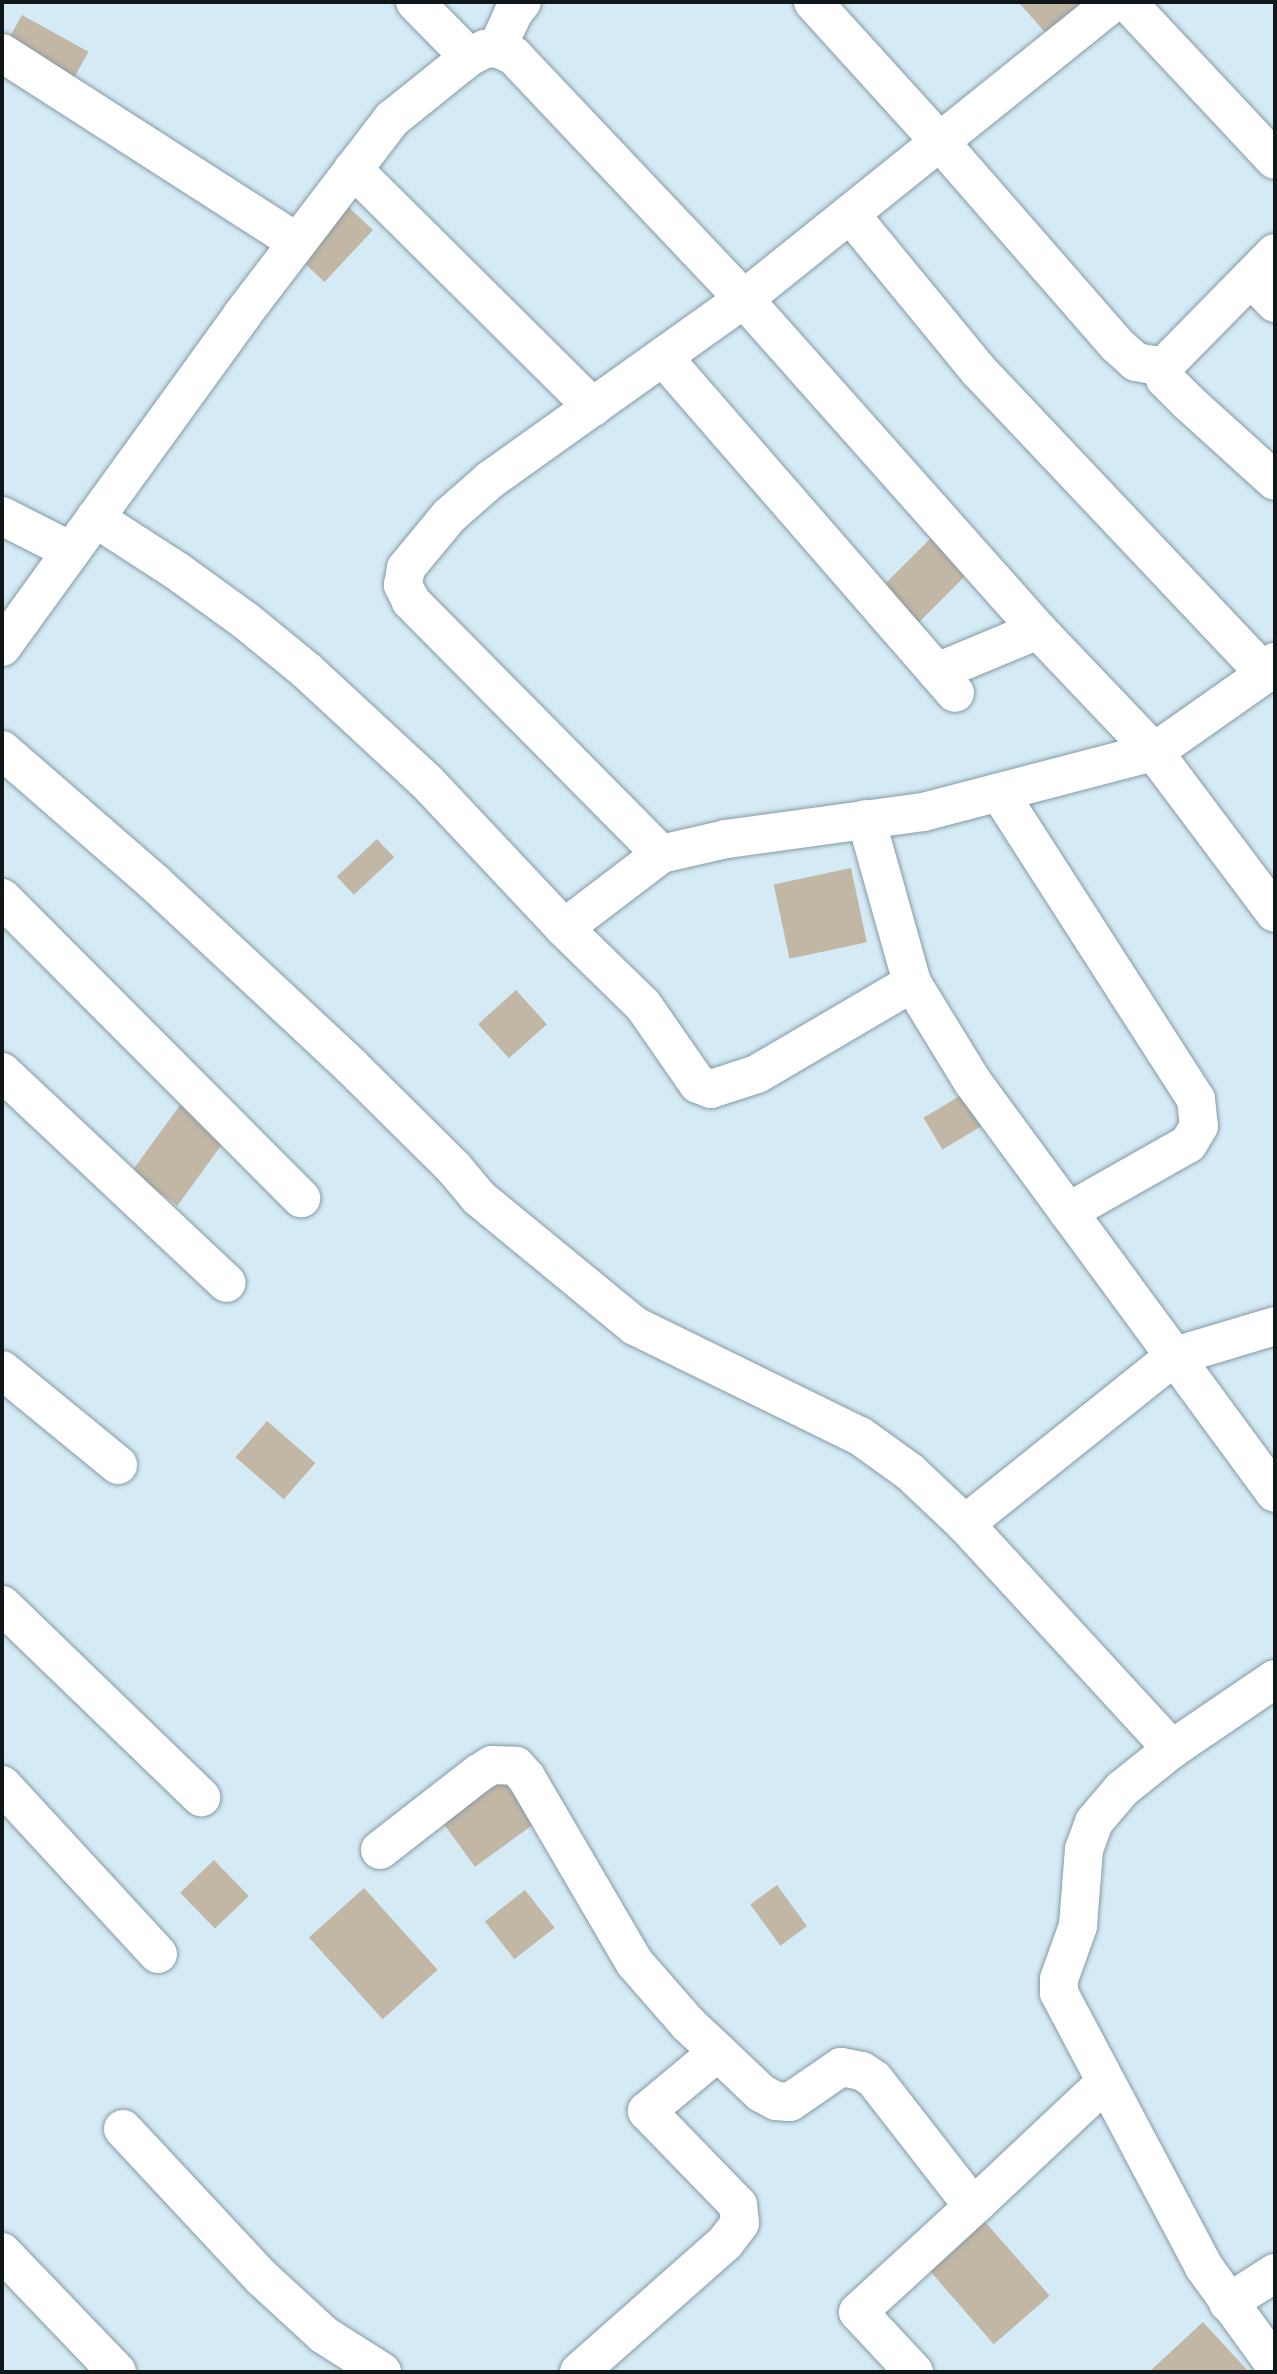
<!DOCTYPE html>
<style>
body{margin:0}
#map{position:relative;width:1277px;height:2374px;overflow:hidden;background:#d4eaf5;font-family:Helvetica,sans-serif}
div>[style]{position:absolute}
.building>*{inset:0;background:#c2b7a5;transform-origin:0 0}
.roads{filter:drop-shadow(0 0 2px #859aa4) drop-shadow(0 0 2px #859aa4)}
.minor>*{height:38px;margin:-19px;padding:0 19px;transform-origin:19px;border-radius:19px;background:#fff}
span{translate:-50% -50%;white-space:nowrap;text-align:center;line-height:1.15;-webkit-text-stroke:5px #d4eaf5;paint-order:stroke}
.frame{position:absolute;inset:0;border:4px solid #0f171b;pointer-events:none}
</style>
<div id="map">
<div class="building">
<i style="clip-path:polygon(1022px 2px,1087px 2px,1052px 40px,1020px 4px)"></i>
<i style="left:22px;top:15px;width:76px;height:38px;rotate:29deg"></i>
<i style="left:343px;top:202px;width:41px;height:71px;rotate:43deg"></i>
<i style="left:935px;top:534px;width:51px;height:74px;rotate:45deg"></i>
<i style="left:377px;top:839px;width:25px;height:55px;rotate:47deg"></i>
<i style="left:851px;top:868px;width:76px;height:79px;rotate:78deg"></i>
<i style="left:516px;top:990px;width:46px;height:51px;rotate:48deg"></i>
<i style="left:968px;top:1091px;width:37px;height:52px;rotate:59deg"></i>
<i style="left:183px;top:1101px;width:57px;height:88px;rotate:36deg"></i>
<i style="left:267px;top:1421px;width:64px;height:48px;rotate:41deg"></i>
<i style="left:499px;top:1774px;width:61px;height:74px;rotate:54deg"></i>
<i style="left:214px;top:1860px;width:50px;height:47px;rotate:46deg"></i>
<i style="left:777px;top:1885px;width:51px;height:33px;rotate:54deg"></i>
<i style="left:364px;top:1888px;width:110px;height:74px;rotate:48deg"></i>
<i style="left:525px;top:1890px;width:48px;height:51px;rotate:52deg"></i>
<i style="left:982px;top:2218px;width:103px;height:74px;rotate:49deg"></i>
<i style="clip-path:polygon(1203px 2322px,1249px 2372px,1149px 2372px)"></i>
</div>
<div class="roads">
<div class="minor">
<i style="left:415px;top:2px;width:77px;rotate:45.5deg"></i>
<i style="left:813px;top:2px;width:189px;rotate:47.8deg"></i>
<i style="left:940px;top:142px;width:269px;rotate:48.9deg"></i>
<i style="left:1117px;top:345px;width:25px;rotate:42deg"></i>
<i style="left:1136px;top:362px;width:27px;rotate:10deg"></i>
<i style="left:1163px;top:367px;width:160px;rotate:-45.5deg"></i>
<i style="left:1127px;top:2px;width:216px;rotate:46.9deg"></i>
<i style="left:497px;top:48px;width:38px;rotate:-65deg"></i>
<i style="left:513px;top:13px;width:14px;rotate:-51deg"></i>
<i style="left:2px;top:53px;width:350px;rotate:32.7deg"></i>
<i style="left:353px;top:169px;width:338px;rotate:44.8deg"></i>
<i style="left:850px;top:214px;width:202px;rotate:50.6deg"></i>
<i style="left:978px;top:370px;width:418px;rotate:46.6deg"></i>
<i style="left:1251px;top:278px;width:35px;rotate:46deg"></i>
<i style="left:663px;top:357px;width:445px;rotate:49deg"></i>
<i style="left:1163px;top:367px;width:12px;rotate:81deg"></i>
<i style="left:1165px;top:379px;width:34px;rotate:45deg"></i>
<i style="left:1189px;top:403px;width:116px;rotate:42.2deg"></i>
<i style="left:2px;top:516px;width:77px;rotate:26.9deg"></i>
<i style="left:95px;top:518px;width:98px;rotate:32.9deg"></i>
<i style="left:177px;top:571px;width:85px;rotate:35.9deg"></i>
<i style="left:246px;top:621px;width:79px;rotate:39.3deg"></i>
<i style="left:307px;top:671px;width:163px;rotate:42.8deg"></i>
<i style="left:427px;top:782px;width:200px;rotate:46.8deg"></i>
<i style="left:564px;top:928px;width:110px;rotate:44.3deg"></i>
<i style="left:643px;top:1005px;width:96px;rotate:55.2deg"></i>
<i style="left:698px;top:1084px;width:14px;rotate:21deg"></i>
<i style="left:711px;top:1089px;width:48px;rotate:-18.1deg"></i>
<i style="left:757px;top:1074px;width:180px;rotate:-30.4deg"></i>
<i style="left:2px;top:647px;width:410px;rotate:-54.1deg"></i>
<i style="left:242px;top:315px;width:247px;rotate:-52.6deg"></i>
<i style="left:392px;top:119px;width:99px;rotate:-38.8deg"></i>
<i style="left:469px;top:57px;width:18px;rotate:-27deg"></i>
<i style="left:485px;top:49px;width:12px;rotate:-5deg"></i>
<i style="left:497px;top:48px;width:19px;rotate:25deg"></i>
<i style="left:514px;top:56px;width:335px;rotate:46.6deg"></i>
<i style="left:744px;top:299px;width:443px;rotate:48.4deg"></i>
<i style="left:1038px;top:630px;width:168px;rotate:46.4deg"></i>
<i style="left:1154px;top:752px;width:201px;rotate:53.1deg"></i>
<i style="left:937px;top:672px;width:109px;rotate:-22.6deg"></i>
<i style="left:2px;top:750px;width:203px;rotate:41deg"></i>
<i style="left:155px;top:883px;width:268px;rotate:43deg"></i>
<i style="left:351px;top:1066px;width:145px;rotate:44.7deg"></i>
<i style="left:454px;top:1168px;width:39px;rotate:50deg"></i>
<i style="left:479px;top:1198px;width:202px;rotate:39.4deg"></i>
<i style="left:635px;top:1326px;width:250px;rotate:26.1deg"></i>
<i style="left:860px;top:1436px;width:62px;rotate:35.8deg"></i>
<i style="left:910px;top:1472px;width:76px;rotate:43.4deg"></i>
<i style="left:965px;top:1524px;width:306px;rotate:47.4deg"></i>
<i style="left:1000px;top:794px;width:363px;rotate:57.3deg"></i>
<i style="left:1196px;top:1099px;width:27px;rotate:84deg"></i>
<i style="left:1199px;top:1126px;width:21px;rotate:121deg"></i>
<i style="left:1188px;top:1144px;width:138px;rotate:150.5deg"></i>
<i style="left:866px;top:819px;width:170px;rotate:74.3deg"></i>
<i style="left:912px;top:983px;width:115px;rotate:58.5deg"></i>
<i style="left:972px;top:1081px;width:511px;rotate:53.67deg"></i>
<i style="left:661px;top:854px;width:356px;rotate:-134.7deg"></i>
<i style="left:411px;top:601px;width:18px;rotate:-117deg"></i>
<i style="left:403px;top:585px;width:17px;rotate:-80deg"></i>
<i style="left:406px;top:568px;width:67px;rotate:-50.4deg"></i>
<i style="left:449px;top:516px;width:55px;rotate:-41.3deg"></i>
<i style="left:490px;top:480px;width:312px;rotate:-35.5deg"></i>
<i style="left:744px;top:299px;width:474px;rotate:-38.8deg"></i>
<i style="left:2px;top:898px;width:424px;rotate:45.1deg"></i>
<i style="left:564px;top:928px;width:122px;rotate:-37.3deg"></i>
<i style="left:661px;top:854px;width:67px;rotate:-13deg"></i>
<i style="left:726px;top:839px;width:199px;rotate:-7.8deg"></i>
<i style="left:923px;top:812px;width:239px;rotate:-14.6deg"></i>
<i style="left:1154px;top:752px;width:136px;rotate:-35.1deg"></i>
<i style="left:1265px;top:674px;width:16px;rotate:-50deg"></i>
<i style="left:2px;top:1072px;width:308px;rotate:43.2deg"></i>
<i style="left:2px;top:1370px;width:150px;rotate:39.3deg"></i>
<i style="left:965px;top:1524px;width:269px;rotate:-38.7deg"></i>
<i style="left:1175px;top:1356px;width:104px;rotate:-16.7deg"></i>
<i style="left:2px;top:1605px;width:277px;rotate:44deg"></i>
<i style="left:1275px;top:1679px;width:125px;rotate:145.8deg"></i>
<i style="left:1172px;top:1749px;width:64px;rotate:141.3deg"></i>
<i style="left:1122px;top:1789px;width:43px;rotate:130.3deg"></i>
<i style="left:1094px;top:1822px;width:29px;rotate:110deg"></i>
<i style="left:1084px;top:1849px;width:77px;rotate:94.5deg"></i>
<i style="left:1078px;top:1926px;width:56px;rotate:109.7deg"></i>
<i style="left:1059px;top:1979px;width:14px;rotate:90deg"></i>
<i style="left:1059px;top:1993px;width:310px;rotate:62.1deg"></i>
<i style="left:1204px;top:2267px;width:121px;rotate:54.1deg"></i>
<i style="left:2px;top:1785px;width:230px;rotate:47.3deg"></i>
<i style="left:380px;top:1850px;width:125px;rotate:-37.9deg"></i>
<i style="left:479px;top:1773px;width:15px;rotate:-32deg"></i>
<i style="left:492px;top:1765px;width:24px;rotate:2deg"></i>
<i style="left:516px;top:1766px;width:15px;rotate:48deg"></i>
<i style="left:526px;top:1777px;width:214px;rotate:59.7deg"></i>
<i style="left:634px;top:1962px;width:82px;rotate:48.9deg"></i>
<i style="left:688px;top:2024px;width:41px;rotate:43deg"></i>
<i style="left:718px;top:2052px;width:59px;rotate:43.6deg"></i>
<i style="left:761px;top:2093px;width:17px;rotate:28deg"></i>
<i style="left:776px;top:2101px;width:14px;rotate:4deg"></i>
<i style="left:790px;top:2102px;width:62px;rotate:-34.5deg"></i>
<i style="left:841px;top:2067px;width:21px;rotate:11deg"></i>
<i style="left:862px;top:2071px;width:14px;rotate:34deg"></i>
<i style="left:874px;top:2079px;width:148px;rotate:52.1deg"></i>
<i style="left:965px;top:2196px;width:14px;rotate:30deg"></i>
<i style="left:977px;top:2203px;width:175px;rotate:-43.2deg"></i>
<i style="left:123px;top:2129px;width:202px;rotate:47deg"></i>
<i style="left:261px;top:2277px;width:86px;rotate:42.6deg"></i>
<i style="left:324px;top:2335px;width:69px;rotate:32.5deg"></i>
<i style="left:2px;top:2252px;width:166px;rotate:46.2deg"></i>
<i style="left:1228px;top:2303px;width:56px;rotate:-32.6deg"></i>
<i style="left:579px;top:2372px;width:195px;rotate:-41.5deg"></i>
<i style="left:725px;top:2243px;width:25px;rotate:-53deg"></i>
<i style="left:740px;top:2223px;width:18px;rotate:-96deg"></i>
<i style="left:738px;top:2205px;width:131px;rotate:-134.1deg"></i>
<i style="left:647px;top:2111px;width:92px;rotate:-39.7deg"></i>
<i style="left:914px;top:2372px;width:82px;rotate:-133deg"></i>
<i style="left:858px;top:2312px;width:161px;rotate:-42.5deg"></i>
</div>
</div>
<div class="frame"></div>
</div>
